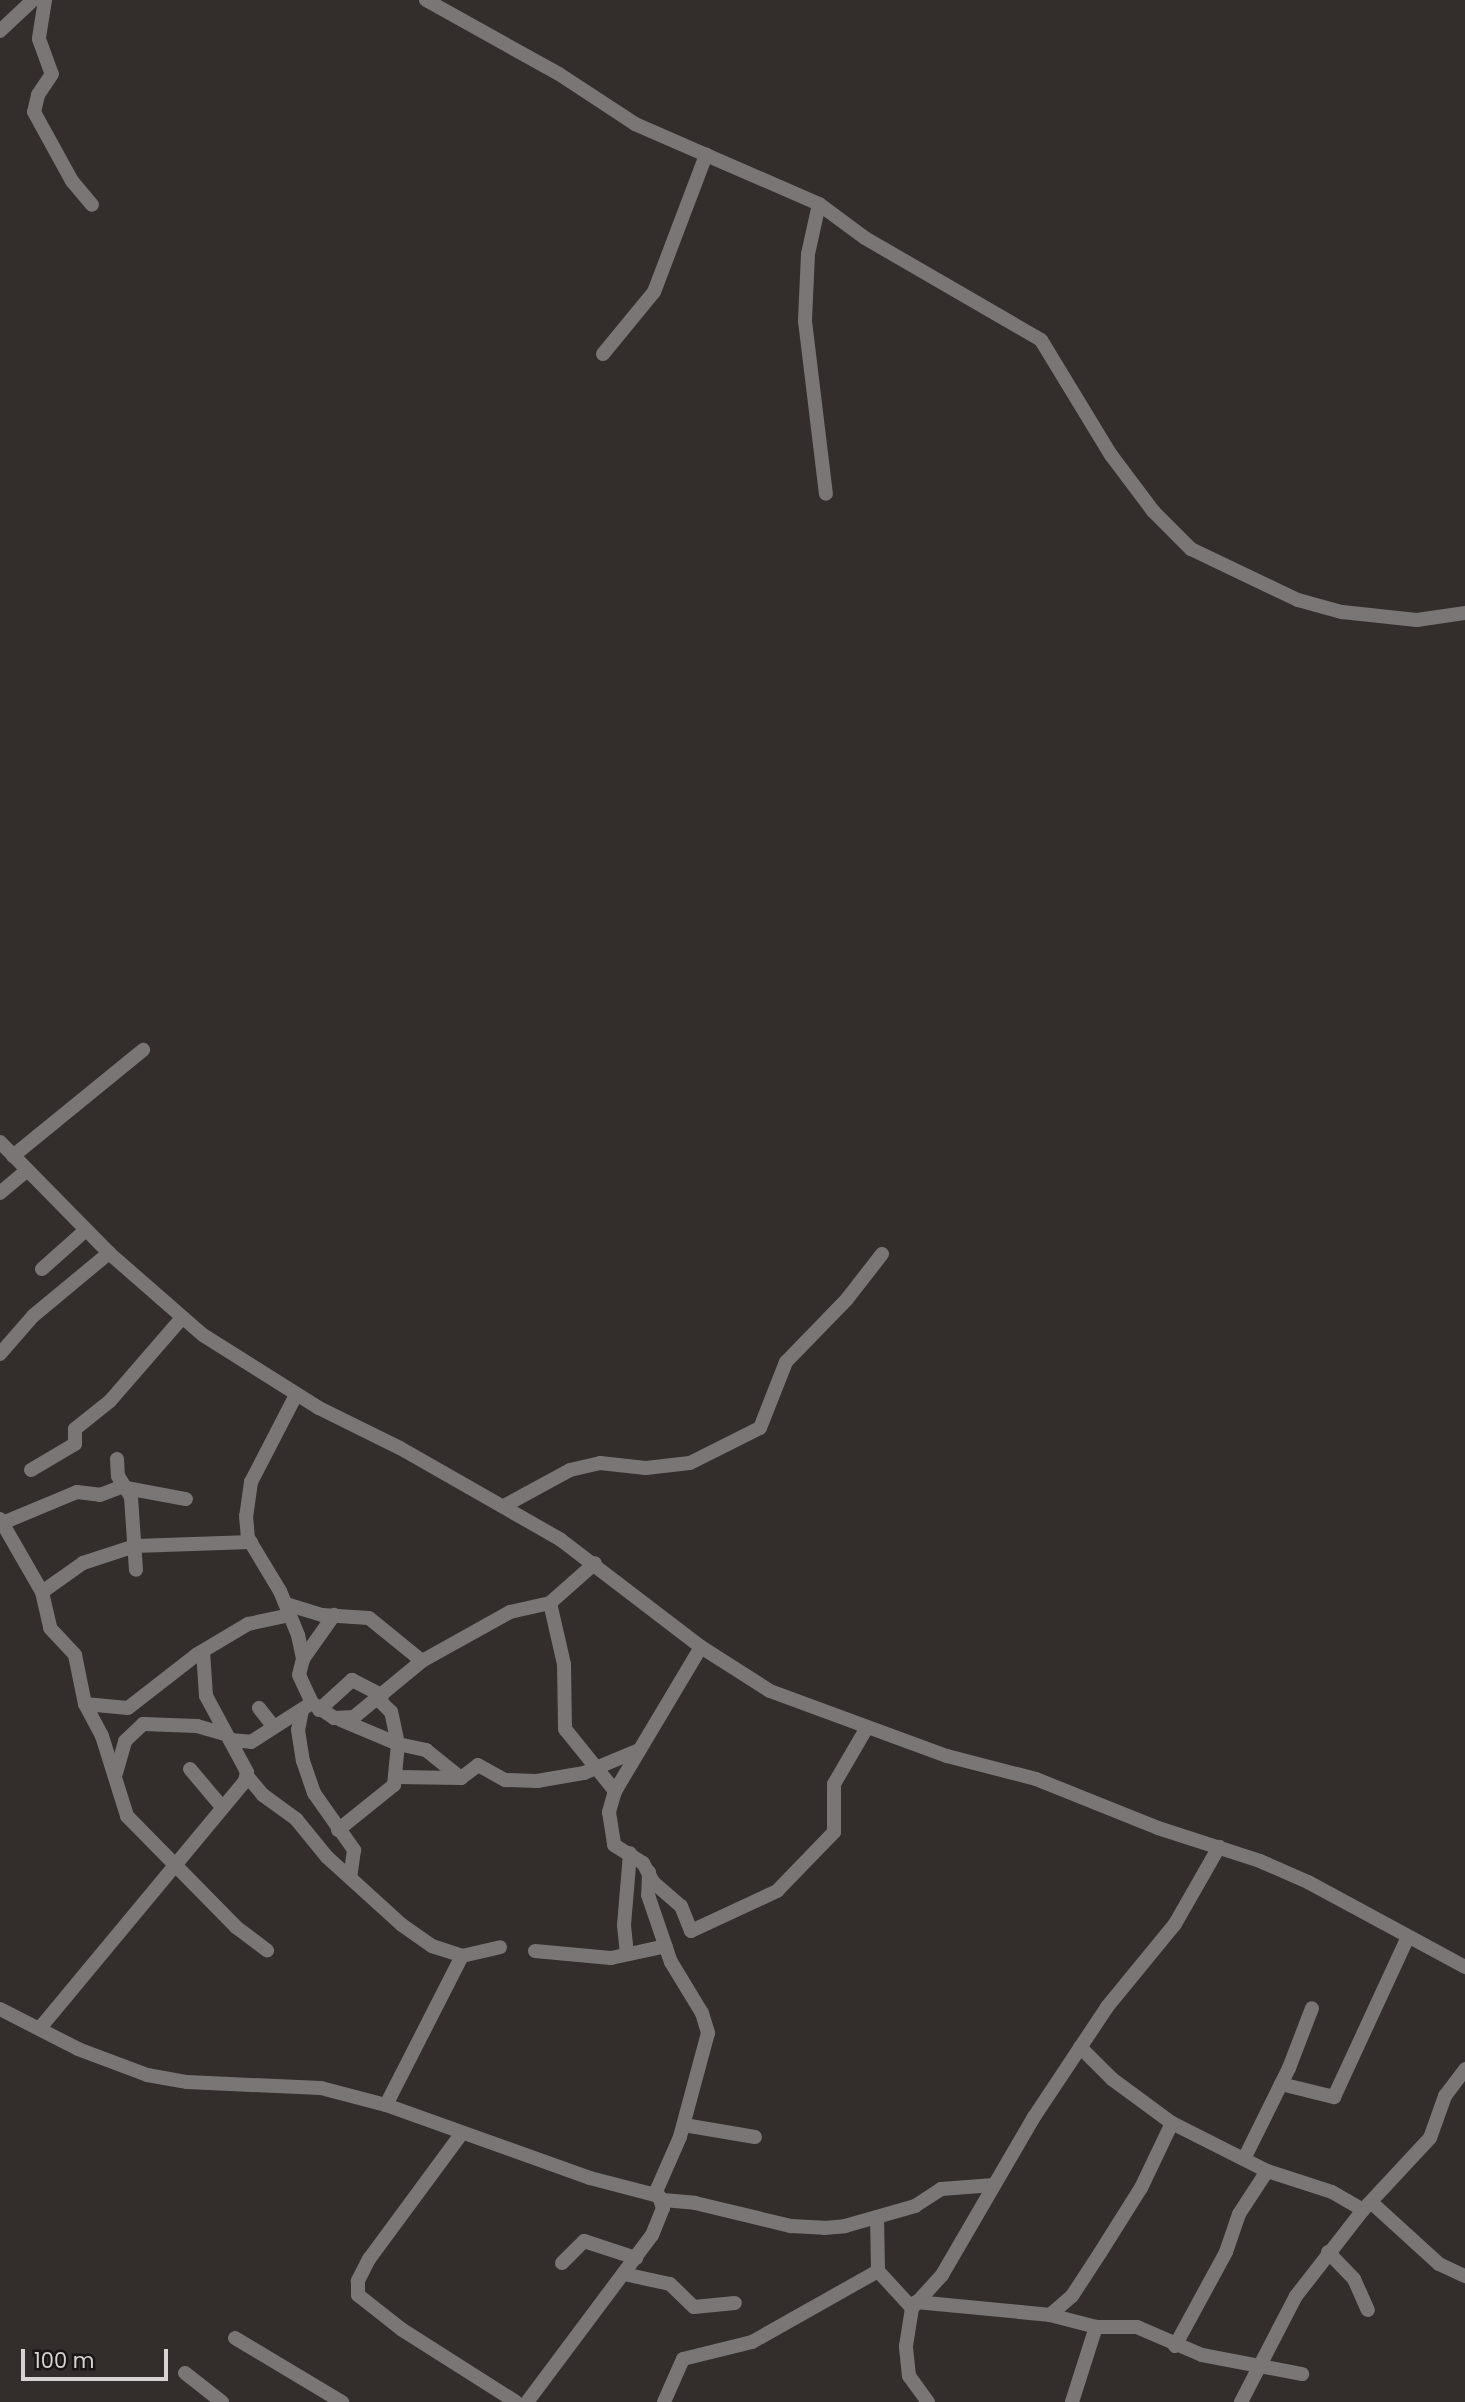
<!DOCTYPE html>
<style>
body{margin:0}
#map{position:relative;width:1465px;height:2402px;overflow:hidden;background:#332d2b;font-family:Poppins,sans-serif}
div>[style]{position:absolute}
.minor>*{height:14px;margin:-7px;padding:0 7px;transform-origin:7px;border-radius:7px;background:#797675}
span{translate:-50% -50%;white-space:nowrap;text-align:center;line-height:1.15;-webkit-text-stroke:7px #191615;paint-order:stroke}
.scale{position:absolute;left:21px;top:2349px;width:147px;height:32px;box-sizing:border-box;border:4px solid #d7d3d2;border-top:0;padding-left:9px;font-size:21px;line-height:24px;white-space:nowrap;color:#d7d3d2;-webkit-text-stroke:5px #191615;paint-order:stroke}
</style>
<div id="map">
<div class="minor">
<i style="left:45px;top:0;width:39px;rotate:99deg"></i>
<i style="left:39px;top:39px;width:37px;rotate:70deg"></i>
<i style="left:52px;top:74px;width:25px;rotate:124deg"></i>
<i style="left:38px;top:95px;width:17px;rotate:103deg"></i>
<i style="left:34px;top:112px;width:79px;rotate:61.2deg"></i>
<i style="left:72px;top:181px;width:31px;rotate:50deg"></i>
<i style="left:426px;top:0;width:152px;rotate:29.1deg"></i>
<i style="left:559px;top:74px;width:91px;rotate:33.3deg"></i>
<i style="left:635px;top:124px;width:201px;rotate:23.5deg"></i>
<i style="left:819px;top:204px;width:57px;rotate:36.5deg"></i>
<i style="left:865px;top:238px;width:203px;rotate:30.1deg"></i>
<i style="left:1041px;top:340px;width:135px;rotate:58.7deg"></i>
<i style="left:1111px;top:455px;width:70px;rotate:53.1deg"></i>
<i style="left:1153px;top:511px;width:54px;rotate:45deg"></i>
<i style="left:1191px;top:549px;width:119px;rotate:25.5deg"></i>
<i style="left:1298px;top:600px;width:46px;rotate:15.3deg"></i>
<i style="left:1342px;top:612px;width:75px;rotate:6.1deg"></i>
<i style="left:1417px;top:620px;width:49px;rotate:-8.3deg"></i>
<i style="left:0;top:31px;width:45px;rotate:-43.2deg"></i>
<i style="left:819px;top:204px;width:51px;rotate:102.4deg"></i>
<i style="left:808px;top:254px;width:67px;rotate:92.6deg"></i>
<i style="left:805px;top:321px;width:174px;rotate:83.1deg"></i>
<i style="left:603px;top:354px;width:80px;rotate:-50.6deg"></i>
<i style="left:654px;top:292px;width:147px;rotate:-69.2deg"></i>
<i style="left:0;top:1142px;width:156px;rotate:45.5deg"></i>
<i style="left:109px;top:1253px;width:125px;rotate:41.1deg"></i>
<i style="left:203px;top:1335px;width:137px;rotate:32.2deg"></i>
<i style="left:319px;top:1408px;width:90px;rotate:26.3deg"></i>
<i style="left:400px;top:1448px;width:185px;rotate:29.7deg"></i>
<i style="left:561px;top:1540px;width:176px;rotate:37.4deg"></i>
<i style="left:701px;top:1647px;width:82px;rotate:32.5deg"></i>
<i style="left:770px;top:1691px;width:189px;rotate:20.2deg"></i>
<i style="left:947px;top:1756px;width:92px;rotate:14.5deg"></i>
<i style="left:1036px;top:1779px;width:131px;rotate:21.9deg"></i>
<i style="left:1158px;top:1828px;width:107px;rotate:17.9deg"></i>
<i style="left:1260px;top:1861px;width:52px;rotate:23.6deg"></i>
<i style="left:1308px;top:1882px;width:179px;rotate:28.4deg"></i>
<i style="left:13px;top:1156px;width:168px;rotate:-39.2deg"></i>
<i style="left:0;top:1193px;width:34px;rotate:-40deg"></i>
<i style="left:42px;top:1269px;width:59px;rotate:-41.6deg"></i>
<i style="left:0;top:1354px;width:50px;rotate:-49deg"></i>
<i style="left:33px;top:1316px;width:99px;rotate:-39.7deg"></i>
<i style="left:296px;top:1395px;width:98px;rotate:117.3deg"></i>
<i style="left:251px;top:1482px;width:34px;rotate:98deg"></i>
<i style="left:246px;top:1516px;width:22px;rotate:85deg"></i>
<i style="left:248px;top:1538px;width:62px;rotate:58.9deg"></i>
<i style="left:280px;top:1591px;width:48px;rotate:67.8deg"></i>
<i style="left:298px;top:1635px;width:25px;rotate:78deg"></i>
<i style="left:303px;top:1659px;width:16px;rotate:104deg"></i>
<i style="left:299px;top:1675px;width:31px;rotate:65deg"></i>
<i style="left:117px;top:1459px;width:17px;rotate:87deg"></i>
<i style="left:118px;top:1476px;width:25px;rotate:58deg"></i>
<i style="left:131px;top:1497px;width:73px;rotate:86.1deg"></i>
<i style="left:31px;top:1470px;width:51px;rotate:-30.6deg"></i>
<i style="left:75px;top:1444px;width:15px;rotate:-90deg"></i>
<i style="left:75px;top:1429px;width:45px;rotate:-38.7deg"></i>
<i style="left:110px;top:1401px;width:110px;rotate:-49.1deg"></i>
<i style="left:504px;top:1506px;width:75px;rotate:-28.6deg"></i>
<i style="left:570px;top:1470px;width:31px;rotate:-13deg"></i>
<i style="left:600px;top:1463px;width:46px;rotate:6.2deg"></i>
<i style="left:646px;top:1468px;width:44px;rotate:-6.5deg"></i>
<i style="left:690px;top:1463px;width:78px;rotate:-26.6deg"></i>
<i style="left:760px;top:1428px;width:71px;rotate:-68.5deg"></i>
<i style="left:786px;top:1362px;width:88px;rotate:-45.9deg"></i>
<i style="left:847px;top:1299px;width:57px;rotate:-52.1deg"></i>
<i style="left:0;top:1519px;width:84px;rotate:60.1deg"></i>
<i style="left:42px;top:1592px;width:37px;rotate:77deg"></i>
<i style="left:50px;top:1628px;width:37px;rotate:47deg"></i>
<i style="left:75px;top:1655px;width:50px;rotate:78.5deg"></i>
<i style="left:85px;top:1704px;width:36px;rotate:62deg"></i>
<i style="left:102px;top:1736px;width:84px;rotate:72.6deg"></i>
<i style="left:127px;top:1816px;width:156px;rotate:45.5deg"></i>
<i style="left:236px;top:1927px;width:39px;rotate:37deg"></i>
<i style="left:0;top:1524px;width:83px;rotate:-22.6deg"></i>
<i style="left:77px;top:1492px;width:23px;rotate:7deg"></i>
<i style="left:100px;top:1495px;width:22px;rotate:-21deg"></i>
<i style="left:121px;top:1487px;width:66px;rotate:10.5deg"></i>
<i style="left:42px;top:1592px;width:50px;rotate:-35.3deg"></i>
<i style="left:83px;top:1563px;width:55px;rotate:-18.1deg"></i>
<i style="left:135px;top:1546px;width:116px;rotate:-2deg"></i>
<i style="left:550px;top:1603px;width:63px;rotate:77.1deg"></i>
<i style="left:564px;top:1664px;width:65px;rotate:89.1deg"></i>
<i style="left:565px;top:1729px;width:80px;rotate:51.1deg"></i>
<i style="left:286px;top:1604px;width:38px;rotate:17deg"></i>
<i style="left:322px;top:1615px;width:47px;rotate:3.7deg"></i>
<i style="left:369px;top:1618px;width:68px;rotate:39.1deg"></i>
<i style="left:701px;top:1647px;width:168px;rotate:120.8deg"></i>
<i style="left:615px;top:1791px;width:22px;rotate:106deg"></i>
<i style="left:609px;top:1812px;width:33px;rotate:81deg"></i>
<i style="left:614px;top:1845px;width:34px;rotate:32deg"></i>
<i style="left:643px;top:1863px;width:21px;rotate:62deg"></i>
<i style="left:653px;top:1882px;width:37px;rotate:41deg"></i>
<i style="left:681px;top:1906px;width:27px;rotate:68deg"></i>
<i style="left:691px;top:1931px;width:95px;rotate:-24.9deg"></i>
<i style="left:777px;top:1891px;width:82px;rotate:-46deg"></i>
<i style="left:834px;top:1832px;width:48px;rotate:-90deg"></i>
<i style="left:834px;top:1784px;width:64px;rotate:-59.8deg"></i>
<i style="left:303px;top:1659px;width:54px;rotate:-54.8deg"></i>
<i style="left:85px;top:1704px;width:43px;rotate:5.3deg"></i>
<i style="left:128px;top:1708px;width:86px;rotate:-37.9deg"></i>
<i style="left:196px;top:1655px;width:61px;rotate:-30.8deg"></i>
<i style="left:248px;top:1624px;width:43px;rotate:-12.1deg"></i>
<i style="left:259px;top:1708px;width:24px;rotate:52deg"></i>
<i style="left:302px;top:1710px;width:20px;rotate:101deg"></i>
<i style="left:298px;top:1730px;width:31px;rotate:81deg"></i>
<i style="left:303px;top:1761px;width:34px;rotate:71deg"></i>
<i style="left:314px;top:1793px;width:70px;rotate:54.9deg"></i>
<i style="left:354px;top:1850px;width:27px;rotate:98deg"></i>
<i style="left:319px;top:1710px;width:45px;rotate:-42.3deg"></i>
<i style="left:352px;top:1680px;width:34px;rotate:27deg"></i>
<i style="left:341px;top:1720px;width:62px;rotate:22.8deg"></i>
<i style="left:398px;top:1744px;width:29px;rotate:12deg"></i>
<i style="left:426px;top:1750px;width:45px;rotate:38.7deg"></i>
<i style="left:230px;top:1740px;width:21px;rotate:5deg"></i>
<i style="left:251px;top:1742px;width:72px;rotate:-32.6deg"></i>
<i style="left:312px;top:1703px;width:27px;rotate:34deg"></i>
<i style="left:334px;top:1718px;width:20px;rotate:-3deg"></i>
<i style="left:354px;top:1717px;width:88px;rotate:-39.5deg"></i>
<i style="left:422px;top:1661px;width:101px;rotate:-29.1deg"></i>
<i style="left:510px;top:1612px;width:41px;rotate:-12.7deg"></i>
<i style="left:550px;top:1603px;width:60px;rotate:-41.6deg"></i>
<i style="left:190px;top:1769px;width:50px;rotate:49.9deg"></i>
<i style="left:116px;top:1773px;width:33px;rotate:-74deg"></i>
<i style="left:125px;top:1741px;width:25px;rotate:-43deg"></i>
<i style="left:143px;top:1724px;width:54px;rotate:2.1deg"></i>
<i style="left:197px;top:1726px;width:29px;rotate:16deg"></i>
<i style="left:247px;top:1776px;width:25px;rotate:50deg"></i>
<i style="left:263px;top:1795px;width:41px;rotate:36deg"></i>
<i style="left:296px;top:1819px;width:49px;rotate:50.8deg"></i>
<i style="left:327px;top:1857px;width:101px;rotate:42.2deg"></i>
<i style="left:402px;top:1925px;width:37px;rotate:35deg"></i>
<i style="left:432px;top:1946px;width:32px;rotate:18deg"></i>
<i style="left:396px;top:1777px;width:65px;rotate:0.9deg"></i>
<i style="left:461px;top:1778px;width:21px;rotate:-37deg"></i>
<i style="left:478px;top:1765px;width:31px;rotate:29deg"></i>
<i style="left:505px;top:1780px;width:32px;rotate:2deg"></i>
<i style="left:537px;top:1781px;width:48px;rotate:-9.7deg"></i>
<i style="left:584px;top:1773px;width:60px;rotate:-22.7deg"></i>
<i style="left:338px;top:1830px;width:72px;rotate:-38.8deg"></i>
<i style="left:394px;top:1785px;width:41px;rotate:-84.4deg"></i>
<i style="left:398px;top:1744px;width:33px;rotate:-102deg"></i>
<i style="left:391px;top:1712px;width:18px;rotate:-135deg"></i>
<i style="left:649px;top:1872px;width:23px;rotate:92deg"></i>
<i style="left:648px;top:1895px;width:71px;rotate:71.1deg"></i>
<i style="left:671px;top:1962px;width:60px;rotate:58.7deg"></i>
<i style="left:702px;top:2013px;width:21px;rotate:73deg"></i>
<i style="left:708px;top:2033px;width:108px;rotate:105.1deg"></i>
<i style="left:680px;top:2137px;width:62px;rotate:113.7deg"></i>
<i style="left:535px;top:1951px;width:76px;rotate:5.3deg"></i>
<i style="left:611px;top:1958px;width:56px;rotate:-12.3deg"></i>
<i style="left:627px;top:1954px;width:29px;rotate:-96deg"></i>
<i style="left:624px;top:1925px;width:72px;rotate:-85.2deg"></i>
<i style="left:0;top:2009px;width:88px;rotate:27.1deg"></i>
<i style="left:78px;top:2049px;width:74px;rotate:20.6deg"></i>
<i style="left:147px;top:2075px;width:41px;rotate:9.9deg"></i>
<i style="left:187px;top:2082px;width:134px;rotate:2.6deg"></i>
<i style="left:321px;top:2088px;width:67px;rotate:14.7deg"></i>
<i style="left:386px;top:2105px;width:217px;rotate:19.7deg"></i>
<i style="left:590px;top:2178px;width:71px;rotate:14.6deg"></i>
<i style="left:659px;top:2196px;width:13px;rotate:72deg"></i>
<i style="left:663px;top:2208px;width:29px;rotate:112deg"></i>
<i style="left:652px;top:2235px;width:209px;rotate:126.8deg"></i>
<i style="left:40px;top:2028px;width:321px;rotate:-50.3deg"></i>
<i style="left:245px;top:1781px;width:9px;rotate:-77deg"></i>
<i style="left:247px;top:1772px;width:86px;rotate:-118.3deg"></i>
<i style="left:206px;top:1696px;width:45px;rotate:-93.8deg"></i>
<i style="left:1080px;top:2047px;width:45px;rotate:45deg"></i>
<i style="left:1112px;top:2079px;width:74px;rotate:36.3deg"></i>
<i style="left:1172px;top:2123px;width:106px;rotate:26.8deg"></i>
<i style="left:1267px;top:2171px;width:68px;rotate:17.9deg"></i>
<i style="left:1332px;top:2192px;width:36px;rotate:30deg"></i>
<i style="left:1281px;top:2084px;width:55px;rotate:13.8deg"></i>
<i style="left:1334px;top:2097px;width:174px;rotate:-65.2deg"></i>
<i style="left:386px;top:2105px;width:167px;rotate:-63deg"></i>
<i style="left:462px;top:1956px;width:39px;rotate:-13deg"></i>
<i style="left:684px;top:2125px;width:72px;rotate:9.6deg"></i>
<i style="left:462px;top:2133px;width:157px;rotate:126.4deg"></i>
<i style="left:369px;top:2259px;width:25px;rotate:117deg"></i>
<i style="left:358px;top:2281px;width:14px;rotate:90deg"></i>
<i style="left:358px;top:2295px;width:55px;rotate:38.3deg"></i>
<i style="left:401px;top:2329px;width:136px;rotate:32.4deg"></i>
<i style="left:1244px;top:2159px;width:102px;rotate:-63.7deg"></i>
<i style="left:1289px;top:2068px;width:64px;rotate:-69deg"></i>
<i style="left:663px;top:2200px;width:32px;rotate:5deg"></i>
<i style="left:695px;top:2203px;width:99px;rotate:13.5deg"></i>
<i style="left:791px;top:2226px;width:33px;rotate:3deg"></i>
<i style="left:824px;top:2228px;width:21px;rotate:-5deg"></i>
<i style="left:845px;top:2226px;width:73px;rotate:-15.9deg"></i>
<i style="left:915px;top:2206px;width:31px;rotate:-33deg"></i>
<i style="left:941px;top:2189px;width:53px;rotate:-4.3deg"></i>
<i style="left:1372px;top:2203px;width:91px;rotate:42.3deg"></i>
<i style="left:1439px;top:2264px;width:29px;rotate:25deg"></i>
<i style="left:877px;top:2217px;width:54px;rotate:88.9deg"></i>
<i style="left:878px;top:2271px;width:50px;rotate:47.4deg"></i>
<i style="left:1328px;top:2252px;width:37px;rotate:46deg"></i>
<i style="left:1354px;top:2279px;width:34px;rotate:66deg"></i>
<i style="left:562px;top:2263px;width:31px;rotate:-45deg"></i>
<i style="left:584px;top:2241px;width:55px;rotate:18.1deg"></i>
<i style="left:624px;top:2274px;width:47px;rotate:12.3deg"></i>
<i style="left:670px;top:2284px;width:33px;rotate:44deg"></i>
<i style="left:694px;top:2307px;width:41px;rotate:-5.6deg"></i>
<i style="left:916px;top:2302px;width:135px;rotate:5.5deg"></i>
<i style="left:1050px;top:2315px;width:48px;rotate:14.6deg"></i>
<i style="left:1096px;top:2327px;width:41px"></i>
<i style="left:1137px;top:2327px;width:71px;rotate:23.3deg"></i>
<i style="left:1202px;top:2355px;width:102px;rotate:10.8deg"></i>
<i style="left:1050px;top:2315px;width:29px;rotate:-41deg"></i>
<i style="left:1072px;top:2296px;width:51px;rotate:-56.9deg"></i>
<i style="left:1100px;top:2253px;width:77px;rotate:-57.8deg"></i>
<i style="left:1141px;top:2188px;width:72px;rotate:-64.5deg"></i>
<i style="left:235px;top:2338px;width:125px;rotate:30.9deg"></i>
<i style="left:1175px;top:2346px;width:107px;rotate:-61.5deg"></i>
<i style="left:1226px;top:2252px;width:40px;rotate:-71.1deg"></i>
<i style="left:1239px;top:2214px;width:51px;rotate:-56.9deg"></i>
<i style="left:185px;top:2373px;width:47px;rotate:38.1deg"></i>
<i style="left:664px;top:2402px;width:47px;rotate:-66.2deg"></i>
<i style="left:683px;top:2359px;width:71px;rotate:-13.8deg"></i>
<i style="left:752px;top:2342px;width:145px;rotate:-29.4deg"></i>
<i style="left:928px;top:2402px;width:32px;rotate:-126deg"></i>
<i style="left:909px;top:2376px;width:30px;rotate:-96deg"></i>
<i style="left:906px;top:2346px;width:38px;rotate:-81deg"></i>
<i style="left:912px;top:2308px;width:45px;rotate:-47.7deg"></i>
<i style="left:942px;top:2275px;width:183px;rotate:-59.8deg"></i>
<i style="left:1034px;top:2117px;width:132px;rotate:-56.4deg"></i>
<i style="left:1107px;top:2007px;width:107px;rotate:-50.7deg"></i>
<i style="left:1175px;top:1924px;width:89px;rotate:-60.3deg"></i>
<i style="left:1072px;top:2402px;width:79px;rotate:-72.3deg"></i>
<i style="left:1241px;top:2402px;width:119px;rotate:-62.6deg"></i>
<i style="left:1296px;top:2296px;width:109px;rotate:-52.1deg"></i>
<i style="left:1363px;top:2210px;width:98px;rotate:-47.1deg"></i>
<i style="left:1430px;top:2138px;width:45px;rotate:-70.3deg"></i>
<i style="left:1445px;top:2096px;width:34px;rotate:-53deg"></i>
</div>
<div class="scale">100 m</div>
</div>
